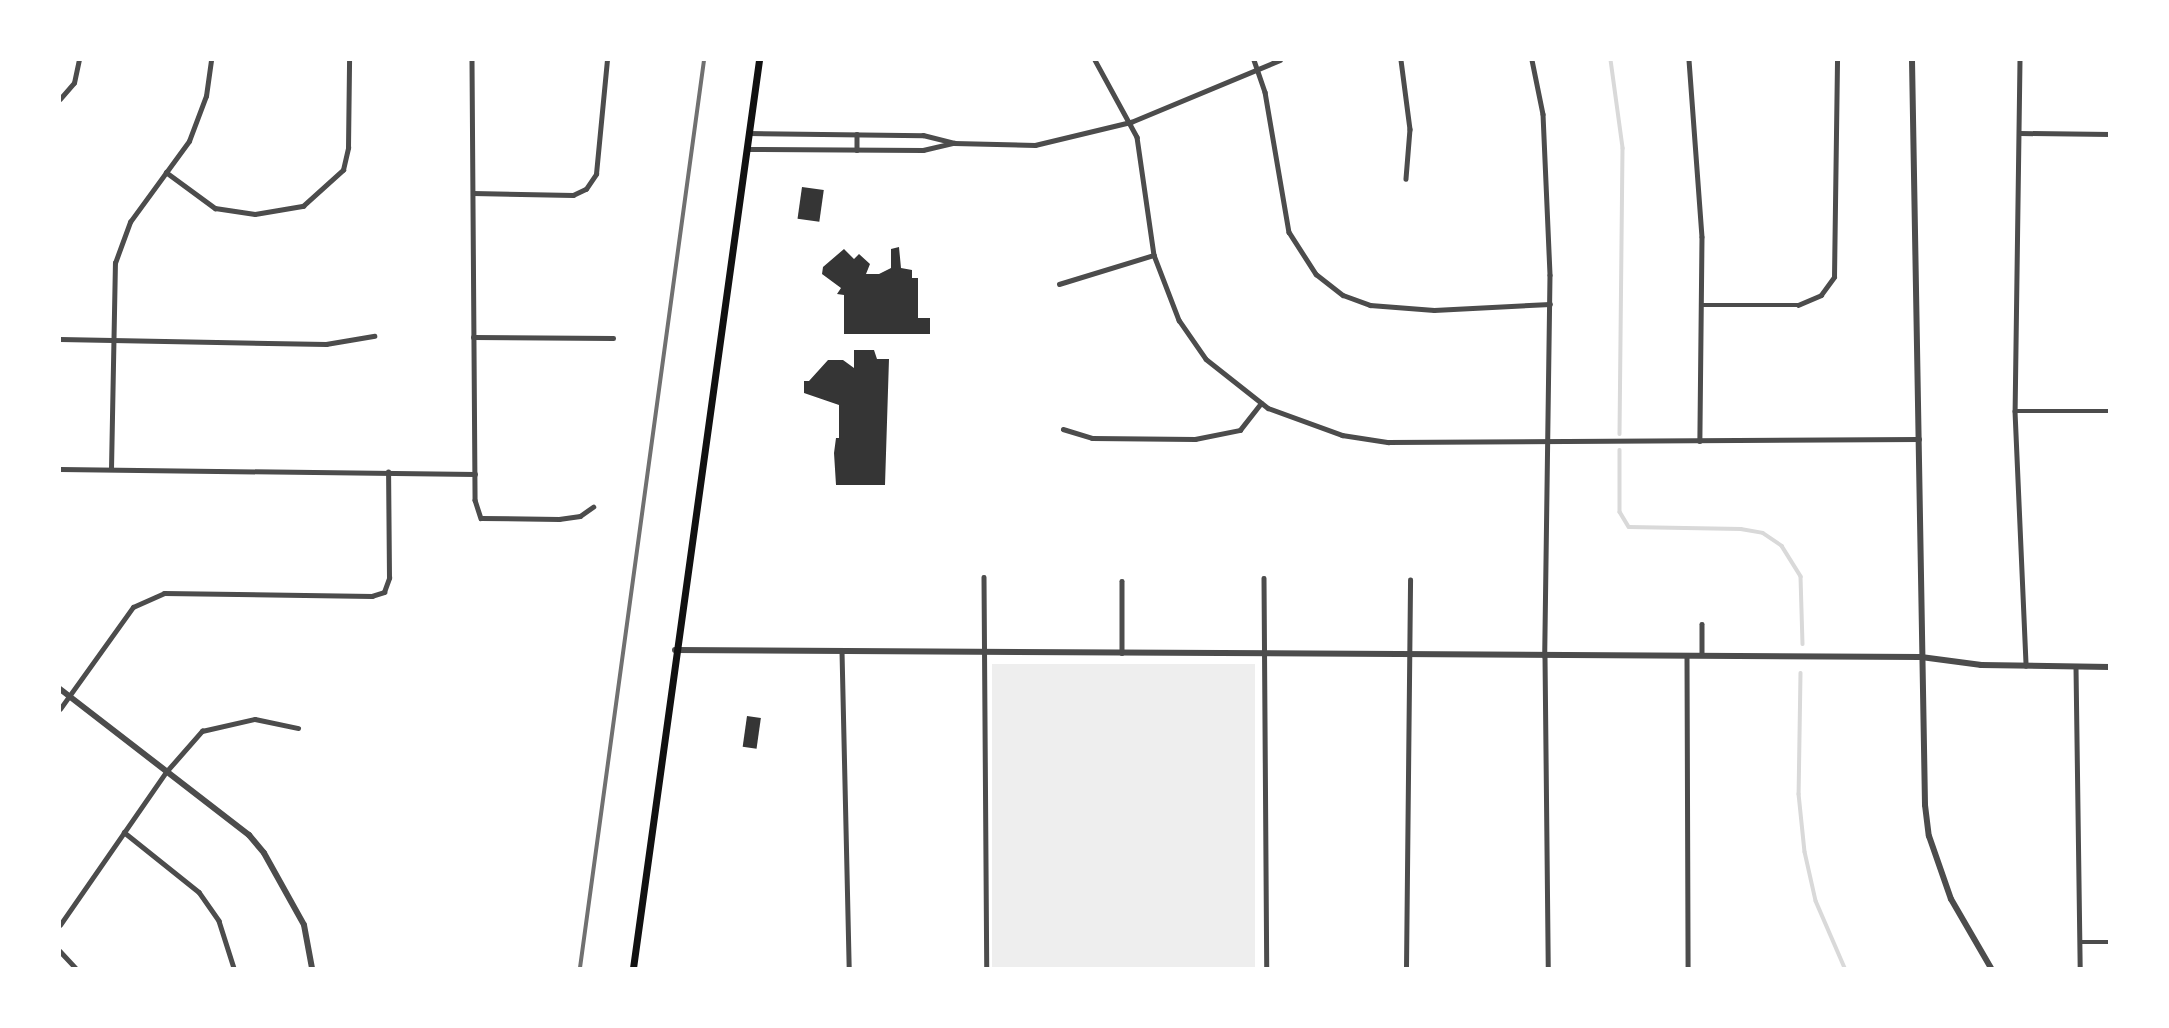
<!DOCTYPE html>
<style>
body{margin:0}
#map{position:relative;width:2169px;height:1028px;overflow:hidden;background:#fff;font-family:"Times New Roman",serif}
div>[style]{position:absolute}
.green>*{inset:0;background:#eee;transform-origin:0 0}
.stream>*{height:3.5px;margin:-1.75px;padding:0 1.75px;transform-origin:1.75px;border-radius:1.75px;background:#d9d9d9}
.building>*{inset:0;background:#353535;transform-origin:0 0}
.minor>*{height:4.5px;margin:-2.25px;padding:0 2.25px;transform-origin:2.25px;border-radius:2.25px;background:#4c4c4c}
.tertiary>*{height:6px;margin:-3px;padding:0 3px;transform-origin:3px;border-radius:3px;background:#4c4c4c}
.primary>*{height:7px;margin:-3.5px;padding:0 3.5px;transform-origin:3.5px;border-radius:3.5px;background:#111}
.rail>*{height:3.5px;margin:-1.75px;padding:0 1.75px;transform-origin:1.75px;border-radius:1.75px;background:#707070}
span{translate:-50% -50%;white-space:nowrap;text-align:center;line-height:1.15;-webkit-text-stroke:6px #fff;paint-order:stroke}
.frame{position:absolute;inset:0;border:61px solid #fff;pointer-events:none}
</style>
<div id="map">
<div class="green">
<i style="left:992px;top:664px;width:263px;height:304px"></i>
</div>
<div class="stream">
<i style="left:1611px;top:60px;width:89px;rotate:82.2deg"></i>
<i style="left:1623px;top:148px;width:286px;rotate:90.6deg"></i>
<i style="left:1620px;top:450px;width:62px;rotate:90deg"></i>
<i style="left:1620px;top:512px;width:17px;rotate:59deg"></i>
<i style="left:1629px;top:527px;width:112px;rotate:1deg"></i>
<i style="left:1741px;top:529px;width:22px;rotate:10deg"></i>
<i style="left:1763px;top:533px;width:23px;rotate:34deg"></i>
<i style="left:1782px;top:546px;width:36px;rotate:58deg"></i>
<i style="left:1801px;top:577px;width:67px;rotate:88.3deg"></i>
<i style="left:1801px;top:673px;width:121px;rotate:90.9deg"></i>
<i style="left:1799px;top:794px;width:58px;rotate:84.1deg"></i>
<i style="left:1805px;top:852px;width:50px;rotate:77.3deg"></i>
<i style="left:1816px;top:901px;width:73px;rotate:66.6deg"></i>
</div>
<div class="building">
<i style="left:802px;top:187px;width:22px;height:32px;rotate:8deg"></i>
<i style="clip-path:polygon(899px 247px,901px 268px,912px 270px,912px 278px,918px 278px,918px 318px,930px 318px,930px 334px,844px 334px,844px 295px,837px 294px,841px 288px,822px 274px,823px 267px,844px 249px,854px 259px,859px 254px,870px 264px,866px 274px,879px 274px,891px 268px,891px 249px)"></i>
<i style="clip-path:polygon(854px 350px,874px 350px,877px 359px,889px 359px,885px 485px,836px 485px,834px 453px,836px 438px,839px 438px,839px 405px,804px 393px,804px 381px,809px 381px,828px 360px,843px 360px,854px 368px)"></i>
<i style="left:747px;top:716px;width:14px;height:31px;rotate:8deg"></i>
</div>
<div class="minor">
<i style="left:472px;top:60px;width:440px;rotate:89.6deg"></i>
<i style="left:475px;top:500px;width:19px;rotate:72deg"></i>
<i style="left:481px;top:518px;width:78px;rotate:0.7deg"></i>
<i style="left:559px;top:519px;width:21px;rotate:-8deg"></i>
<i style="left:580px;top:516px;width:16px;rotate:-35deg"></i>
<i style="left:1095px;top:60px;width:88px;rotate:61.4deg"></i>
<i style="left:1137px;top:137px;width:119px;rotate:81.8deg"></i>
<i style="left:1154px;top:255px;width:70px;rotate:69deg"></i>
<i style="left:1179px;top:320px;width:47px;rotate:55.3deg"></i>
<i style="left:1206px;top:359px;width:79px;rotate:38.3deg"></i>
<i style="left:1268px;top:408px;width:79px;rotate:20deg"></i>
<i style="left:1342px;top:435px;width:47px;rotate:8.7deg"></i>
<i style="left:1388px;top:442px;width:531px;rotate:-0.32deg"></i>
<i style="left:1254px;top:60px;width:34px;rotate:71deg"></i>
<i style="left:1265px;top:92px;width:142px;rotate:80.3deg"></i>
<i style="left:1289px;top:232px;width:50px;rotate:57.3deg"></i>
<i style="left:1316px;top:274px;width:34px;rotate:38deg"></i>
<i style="left:1343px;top:295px;width:29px;rotate:20deg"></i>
<i style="left:1370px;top:305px;width:64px;rotate:4.5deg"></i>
<i style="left:1434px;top:310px;width:116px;rotate:-3deg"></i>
<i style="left:1401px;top:60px;width:70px;rotate:82.6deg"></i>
<i style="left:1410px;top:129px;width:50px;rotate:94.6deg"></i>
<i style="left:1532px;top:60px;width:55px;rotate:78.5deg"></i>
<i style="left:1543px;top:114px;width:161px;rotate:87.5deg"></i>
<i style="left:1550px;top:275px;width:381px;rotate:90.8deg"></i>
<i style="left:1545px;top:656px;width:312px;rotate:89.4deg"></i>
<i style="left:1689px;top:60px;width:177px;rotate:85.8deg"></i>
<i style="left:1702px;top:237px;width:204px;rotate:90.6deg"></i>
<i style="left:2020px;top:60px;width:351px;rotate:90.8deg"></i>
<i style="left:2015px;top:411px;width:255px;rotate:87.5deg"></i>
<i style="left:60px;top:99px;width:21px;rotate:-49deg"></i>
<i style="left:74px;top:83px;width:24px;rotate:-78deg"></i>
<i style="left:748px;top:133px;width:175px;rotate:0.7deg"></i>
<i style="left:923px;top:135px;width:32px;rotate:14deg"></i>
<i style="left:954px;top:143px;width:81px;rotate:1.4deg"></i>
<i style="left:1035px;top:145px;width:99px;rotate:-13.5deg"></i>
<i style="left:1131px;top:122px;width:161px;rotate:-22.6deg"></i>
<i style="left:2020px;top:133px;width:90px;rotate:0.6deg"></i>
<i style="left:857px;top:134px;width:16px;rotate:90deg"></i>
<i style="left:746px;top:149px;width:177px;rotate:0.3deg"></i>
<i style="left:923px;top:150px;width:32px;rotate:-13deg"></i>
<i style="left:166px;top:172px;width:61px;rotate:36.3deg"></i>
<i style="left:215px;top:208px;width:40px;rotate:8.5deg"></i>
<i style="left:255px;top:214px;width:49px;rotate:-9.5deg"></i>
<i style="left:303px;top:206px;width:54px;rotate:-42deg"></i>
<i style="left:343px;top:170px;width:23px;rotate:-77deg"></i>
<i style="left:348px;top:148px;width:88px;rotate:-89.3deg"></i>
<i style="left:473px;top:193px;width:100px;rotate:1.1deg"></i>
<i style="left:573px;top:195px;width:14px;rotate:-25deg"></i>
<i style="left:586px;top:189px;width:18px;rotate:-56deg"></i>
<i style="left:596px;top:174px;width:115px;rotate:-84.5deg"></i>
<i style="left:1059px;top:284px;width:99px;rotate:-17deg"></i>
<i style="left:1701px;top:305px;width:97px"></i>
<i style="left:1798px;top:305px;width:25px;rotate:-23deg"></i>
<i style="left:1821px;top:295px;width:22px;rotate:-54deg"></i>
<i style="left:1834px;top:277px;width:217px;rotate:-89.2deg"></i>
<i style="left:473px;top:337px;width:140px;rotate:0.4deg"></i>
<i style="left:60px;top:339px;width:266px;rotate:1.1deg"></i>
<i style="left:326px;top:344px;width:49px;rotate:-9.5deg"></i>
<i style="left:2015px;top:411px;width:95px"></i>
<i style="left:1063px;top:429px;width:30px;rotate:17deg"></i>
<i style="left:1092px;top:438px;width:103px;rotate:0.6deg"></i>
<i style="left:1195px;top:439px;width:46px;rotate:-11.3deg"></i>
<i style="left:1240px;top:430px;width:34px;rotate:-52deg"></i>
<i style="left:60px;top:469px;width:415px;rotate:0.7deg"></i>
<i style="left:111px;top:469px;width:206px;rotate:-88.9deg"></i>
<i style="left:115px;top:263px;width:44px;rotate:-69.9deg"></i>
<i style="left:130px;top:222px;width:100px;rotate:-53.9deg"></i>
<i style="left:189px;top:141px;width:48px;rotate:-69.3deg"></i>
<i style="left:206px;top:96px;width:36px;rotate:-82deg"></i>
<i style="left:984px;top:577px;width:391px;rotate:89.6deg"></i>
<i style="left:1264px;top:578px;width:390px;rotate:89.6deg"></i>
<i style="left:1122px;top:581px;width:72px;rotate:90deg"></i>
<i style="left:1702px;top:624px;width:31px;rotate:90deg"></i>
<i style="left:842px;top:651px;width:317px;rotate:88.7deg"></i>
<i style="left:1687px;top:656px;width:312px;rotate:89.8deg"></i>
<i style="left:2076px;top:667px;width:301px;rotate:89.2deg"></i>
<i style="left:60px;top:709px;width:125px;rotate:-54.4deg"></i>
<i style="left:133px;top:607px;width:34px;rotate:-24deg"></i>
<i style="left:164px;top:593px;width:208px;rotate:0.8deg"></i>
<i style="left:372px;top:596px;width:13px;rotate:-18deg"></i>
<i style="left:384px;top:592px;width:15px;rotate:-70deg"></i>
<i style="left:389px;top:578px;width:106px;rotate:-90.5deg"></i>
<i style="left:124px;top:832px;width:96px;rotate:38.7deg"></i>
<i style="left:199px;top:892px;width:35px;rotate:55deg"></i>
<i style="left:219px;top:921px;width:49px;rotate:72.3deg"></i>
<i style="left:60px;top:925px;width:186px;rotate:-55.3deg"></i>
<i style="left:166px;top:772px;width:55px;rotate:-48.7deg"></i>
<i style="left:202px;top:731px;width:54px;rotate:-12.8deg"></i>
<i style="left:255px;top:719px;width:44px;rotate:11.8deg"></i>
<i style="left:2082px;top:942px;width:28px"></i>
<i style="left:60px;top:951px;width:23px;rotate:47deg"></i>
<i style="left:1406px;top:968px;width:388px;rotate:-89.4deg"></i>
</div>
<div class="tertiary">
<i style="left:1912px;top:60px;width:745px;rotate:89deg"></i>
<i style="left:1925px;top:805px;width:31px;rotate:83deg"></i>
<i style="left:1929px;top:836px;width:67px;rotate:70.8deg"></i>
<i style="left:1951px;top:899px;width:80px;rotate:59.9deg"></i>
<i style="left:675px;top:650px;width:1246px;rotate:0.32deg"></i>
<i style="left:1921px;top:657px;width:61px;rotate:7.6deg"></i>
<i style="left:1981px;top:665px;width:129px;rotate:0.9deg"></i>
<i style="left:60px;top:689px;width:239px;rotate:37.7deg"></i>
<i style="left:249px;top:835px;width:23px;rotate:50deg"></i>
<i style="left:264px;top:853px;width:82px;rotate:60.9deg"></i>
<i style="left:304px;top:925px;width:44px;rotate:79.5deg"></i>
</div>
<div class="primary">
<i style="left:633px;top:968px;width:917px;rotate:-82.1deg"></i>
</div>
<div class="rail">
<i style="left:580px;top:968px;width:916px;rotate:-82.22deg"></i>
</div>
<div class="frame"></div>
</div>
